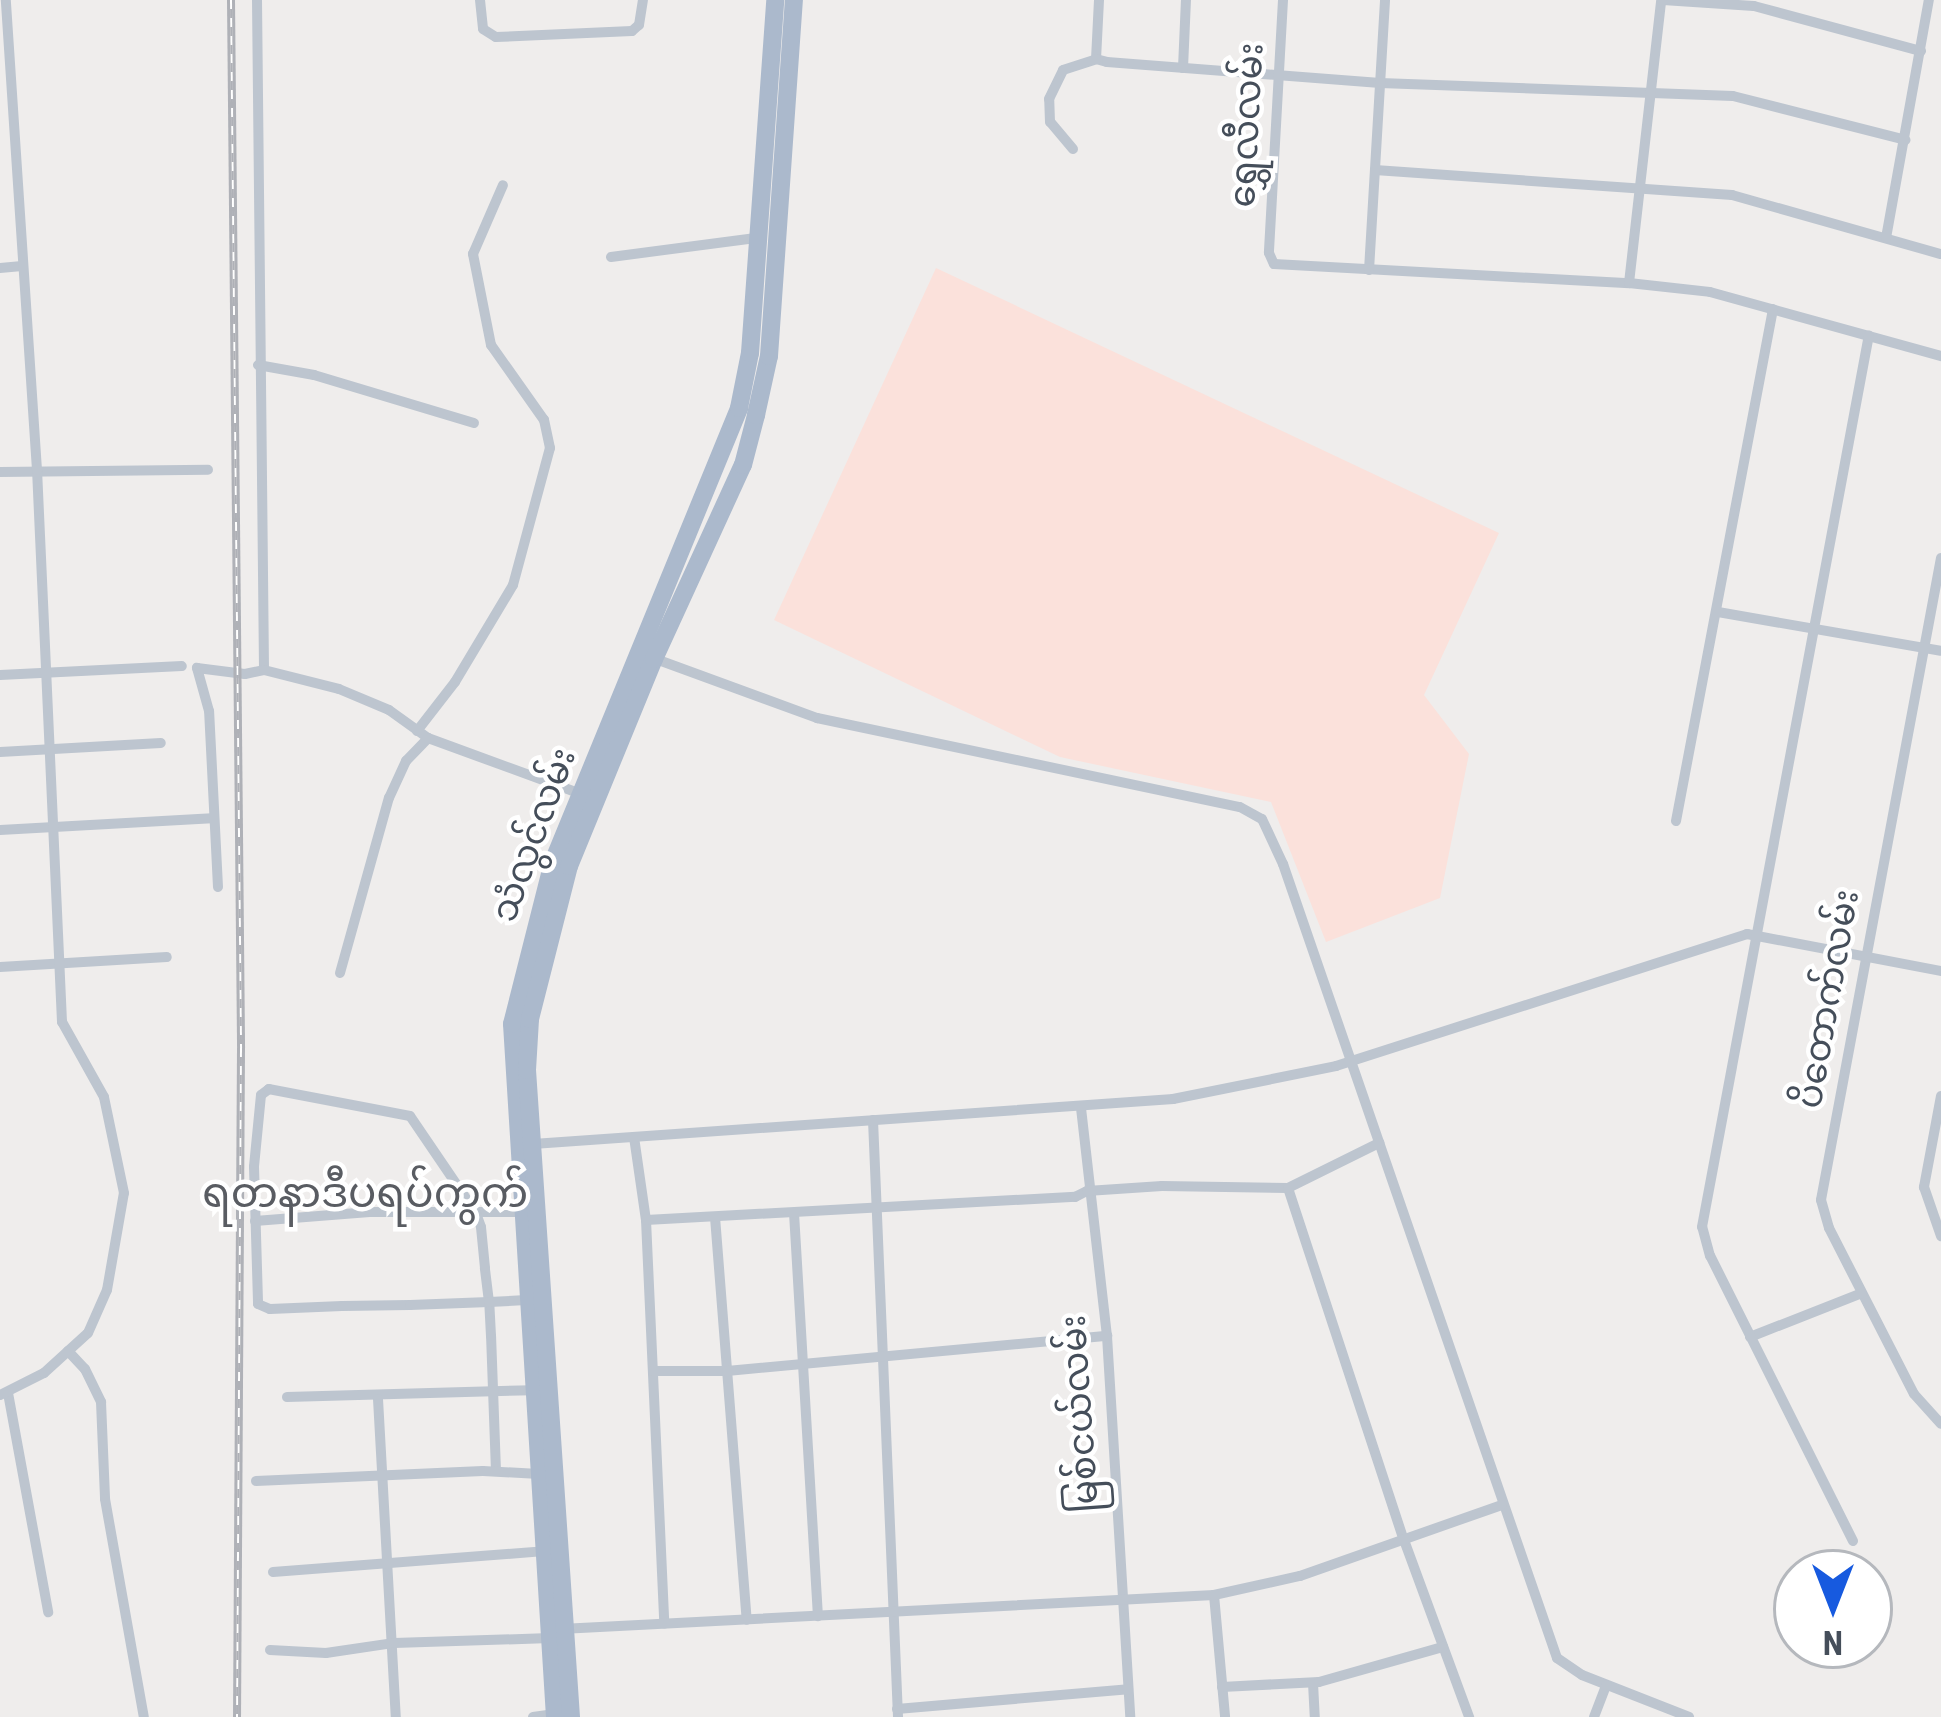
<!DOCTYPE html>
<meta charset="utf-8">
<style>
body{margin:0}
#map{position:relative;width:1941px;height:1717px;overflow:hidden;background:#efedec;font-family:"Roboto Condensed","Noto Sans Myanmar",sans-serif}
div>[style]{position:absolute}
.medical>*{inset:0;background:#fbe1db}
.street>*{height:10px;margin:-5px;padding:0 5px;transform-origin:5px;border-radius:5px;background:#bdc5cf}
.primary>*{height:18px;margin:-9px;padding:0 9px;transform-origin:9px;border-radius:9px;background:#abb9cc}
.rail>*{height:8px;margin-top:-4px;transform-origin:0;background:repeating-linear-gradient(90deg,#fff 0 9px,#afb1b7 0 18px);box-sizing:border-box;border-block:3px solid #afb1b7}
span{translate:-50% -50%;white-space:nowrap;text-align:center;line-height:1.15;-webkit-text-stroke:9px #fff;paint-order:stroke}
.street-label{font-size:36px;color:#454e5a}
.quarter-label{font-size:42px;color:#595c62}
.north{position:absolute;left:1773px;top:1549px;width:120px;height:120px;box-sizing:border-box;background:#fff;border:3px solid #b5b8bd;border-radius:50%;rotate:180deg;font-size:33px;font-weight:700;line-height:48px;text-align:center;color:#454e5a}
.north::after{content:'';display:block;margin:auto;width:42px;height:54px;background:#175adf;clip-path:polygon(50% 0,100% 100%,50% 72%,0 100%)}
</style>
<div id="map">
<div class="medical">
<i style="clip-path:polygon(936px 268px,1499px 533px,1424px 695px,1469px 754px,1440px 898px,1326px 942px,1271px 802px,1060px 757px,774px 620px)"></i>
</div>
<div class="street">
<i style="left:257px;top:0;width:670px;rotate:89.4deg"></i>
<i style="left:480px;top:0;width:29px;rotate:84deg"></i>
<i style="left:483px;top:29px;width:15px;rotate:32deg"></i>
<i style="left:496px;top:37px;width:136px;rotate:-2.5deg"></i>
<i style="left:632px;top:31px;width:9px;rotate:-41deg"></i>
<i style="left:639px;top:25px;width:25px;rotate:-81deg"></i>
<i style="left:1099px;top:0;width:59px;rotate:92.9deg"></i>
<i style="left:1096px;top:59px;width:11px;rotate:15deg"></i>
<i style="left:1107px;top:62px;width:274px;rotate:4.4deg"></i>
<i style="left:1380px;top:83px;width:353px;rotate:2.1deg"></i>
<i style="left:1733px;top:96px;width:178px;rotate:14.3deg"></i>
<i style="left:1283px;top:0;width:253px;rotate:93.2deg"></i>
<i style="left:1269px;top:253px;width:12px;rotate:66deg"></i>
<i style="left:1274px;top:264px;width:356px;rotate:3.1deg"></i>
<i style="left:1629px;top:283px;width:81px;rotate:6.3deg"></i>
<i style="left:1710px;top:292px;width:240px;rotate:15.5deg"></i>
<i style="left:1663px;top:0;width:91px;rotate:3.8deg"></i>
<i style="left:1754px;top:6px;width:173px;rotate:15.1deg"></i>
<i style="left:1183px;top:68px;width:68px;rotate:-87.5deg"></i>
<i style="left:1073px;top:149px;width:35px;rotate:-130deg"></i>
<i style="left:1050px;top:122px;width:23px;rotate:-92deg"></i>
<i style="left:1049px;top:99px;width:32px;rotate:-64deg"></i>
<i style="left:1063px;top:70px;width:35px;rotate:-18deg"></i>
<i style="left:1375px;top:170px;width:358px;rotate:4deg"></i>
<i style="left:1732px;top:195px;width:217px;rotate:15.8deg"></i>
<i style="left:1886px;top:238px;width:242px;rotate:-79.8deg"></i>
<i style="left:611px;top:257px;width:146px;rotate:-7.5deg"></i>
<i style="left:0;top:268px;width:22px;rotate:-5deg"></i>
<i style="left:1369px;top:270px;width:270px;rotate:-86.6deg"></i>
<i style="left:1629px;top:283px;width:285px;rotate:-83.5deg"></i>
<i style="left:258px;top:365px;width:57px;rotate:10.1deg"></i>
<i style="left:314px;top:375px;width:167px;rotate:16.7deg"></i>
<i style="left:0;top:472px;width:208px;rotate:-0.6deg"></i>
<i style="left:1941px;top:558px;width:653px;rotate:100.59deg"></i>
<i style="left:1821px;top:1200px;width:29px;rotate:74deg"></i>
<i style="left:1829px;top:1228px;width:186px;rotate:62.9deg"></i>
<i style="left:1914px;top:1394px;width:40px;rotate:48deg"></i>
<i style="left:1718px;top:612px;width:226px;rotate:9.9deg"></i>
<i style="left:653px;top:658px;width:175px;rotate:20.1deg"></i>
<i style="left:817px;top:718px;width:432px;rotate:11.9deg"></i>
<i style="left:1240px;top:807px;width:25px;rotate:29deg"></i>
<i style="left:1262px;top:819px;width:50px;rotate:65deg"></i>
<i style="left:1283px;top:864px;width:840px;rotate:70.96deg"></i>
<i style="left:1557px;top:1658px;width:30px;rotate:34deg"></i>
<i style="left:1582px;top:1675px;width:115px;rotate:21.4deg"></i>
<i style="left:0;top:675px;width:182px;rotate:-2.8deg"></i>
<i style="left:417px;top:731px;width:62px;rotate:-52.2deg"></i>
<i style="left:455px;top:682px;width:113px;rotate:-59.1deg"></i>
<i style="left:513px;top:585px;width:142px;rotate:-74.9deg"></i>
<i style="left:550px;top:448px;width:29px;rotate:-102deg"></i>
<i style="left:544px;top:420px;width:92px;rotate:-125.2deg"></i>
<i style="left:491px;top:345px;width:93px;rotate:-101.2deg"></i>
<i style="left:473px;top:254px;width:75px;rotate:-66.5deg"></i>
<i style="left:0;top:752px;width:161px;rotate:-3.2deg"></i>
<i style="left:1676px;top:821px;width:521px;rotate:-79.27deg"></i>
<i style="left:0;top:830px;width:212px;rotate:-3.2deg"></i>
<i style="left:218px;top:887px;width:176px;rotate:-92.9deg"></i>
<i style="left:209px;top:711px;width:45px;rotate:-105.6deg"></i>
<i style="left:197px;top:668px;width:48px;rotate:7.1deg"></i>
<i style="left:245px;top:674px;width:19px;rotate:-12deg"></i>
<i style="left:264px;top:670px;width:77px;rotate:14.2deg"></i>
<i style="left:339px;top:689px;width:54px;rotate:22.8deg"></i>
<i style="left:389px;top:710px;width:48px;rotate:35.7deg"></i>
<i style="left:428px;top:738px;width:163px;rotate:20.1deg"></i>
<i style="left:0;top:967px;width:167px;rotate:-3.4deg"></i>
<i style="left:340px;top:973px;width:182px;rotate:-74.4deg"></i>
<i style="left:389px;top:798px;width:41px;rotate:-65.3deg"></i>
<i style="left:406px;top:761px;width:32px;rotate:-46deg"></i>
<i style="left:1941px;top:1096px;width:93px;rotate:100.6deg"></i>
<i style="left:1924px;top:1187px;width:52px;rotate:70.9deg"></i>
<i style="left:1081px;top:1108px;width:229px;rotate:83.5deg"></i>
<i style="left:1107px;top:1336px;width:382px;rotate:86.5deg"></i>
<i style="left:873px;top:1120px;width:598px;rotate:87.6deg"></i>
<i style="left:634px;top:1137px;width:84px;rotate:81.8deg"></i>
<i style="left:646px;top:1220px;width:404px;rotate:87.4deg"></i>
<i style="left:533px;top:1144px;width:642px;rotate:-4.02deg"></i>
<i style="left:1173px;top:1099px;width:166px;rotate:-11.4deg"></i>
<i style="left:1336px;top:1066px;width:432px;rotate:-17.8deg"></i>
<i style="left:1747px;top:934px;width:197px;rotate:10.8deg"></i>
<i style="left:1288px;top:1188px;width:371px;rotate:71.8deg"></i>
<i style="left:1404px;top:1540px;width:189px;rotate:69.8deg"></i>
<i style="left:794px;top:1213px;width:404px;rotate:86.6deg"></i>
<i style="left:715px;top:1217px;width:404px;rotate:85.5deg"></i>
<i style="left:646px;top:1220px;width:430px;rotate:-3.1deg"></i>
<i style="left:1075px;top:1197px;width:13px;rotate:-27deg"></i>
<i style="left:1087px;top:1191px;width:75px;rotate:-3.8deg"></i>
<i style="left:1162px;top:1186px;width:126px;rotate:0.9deg"></i>
<i style="left:1288px;top:1188px;width:102px;rotate:-26.3deg"></i>
<i style="left:255px;top:1221px;width:115px;rotate:-4.5deg"></i>
<i style="left:370px;top:1212px;width:151px"></i>
<i style="left:1750px;top:1337px;width:120px;rotate:-21.4deg"></i>
<i style="left:68px;top:1351px;width:25px;rotate:47deg"></i>
<i style="left:85px;top:1369px;width:37px;rotate:64deg"></i>
<i style="left:101px;top:1402px;width:97px;rotate:87.6deg"></i>
<i style="left:105px;top:1499px;width:221px;rotate:79.9deg"></i>
<i style="left:653px;top:1371px;width:74px"></i>
<i style="left:727px;top:1371px;width:382px;rotate:-5.3deg"></i>
<i style="left:8px;top:1393px;width:223px;rotate:79.6deg"></i>
<i style="left:0;top:1395px;width:49px;rotate:-26.6deg"></i>
<i style="left:44px;top:1373px;width:59px;rotate:-42.3deg"></i>
<i style="left:88px;top:1333px;width:47px;rotate:-66.2deg"></i>
<i style="left:107px;top:1290px;width:98px;rotate:-80.1deg"></i>
<i style="left:124px;top:1193px;width:98px;rotate:-101.8deg"></i>
<i style="left:104px;top:1097px;width:86px;rotate:-119.2deg"></i>
<i style="left:62px;top:1022px;width:553px;rotate:-92.59deg"></i>
<i style="left:37px;top:470px;width:471px;rotate:-93.8deg"></i>
<i style="left:287px;top:1397px;width:244px;rotate:-1.6deg"></i>
<i style="left:378px;top:1399px;width:319px;rotate:86.8deg"></i>
<i style="left:496px;top:1471px;width:135px;rotate:-92.1deg"></i>
<i style="left:491px;top:1336px;width:34px;rotate:-93deg"></i>
<i style="left:489px;top:1302px;width:34px;rotate:-97deg"></i>
<i style="left:485px;top:1268px;width:41px;rotate:-95.6deg"></i>
<i style="left:481px;top:1227px;width:15px;rotate:-110deg"></i>
<i style="left:476px;top:1213px;width:117px;rotate:-124.2deg"></i>
<i style="left:410px;top:1116px;width:144px;rotate:-169.2deg"></i>
<i style="left:269px;top:1089px;width:10px;rotate:143deg"></i>
<i style="left:261px;top:1095px;width:72px;rotate:95.6deg"></i>
<i style="left:254px;top:1167px;width:137px;rotate:88.3deg"></i>
<i style="left:258px;top:1304px;width:13px;rotate:23deg"></i>
<i style="left:270px;top:1309px;width:72px;rotate:-2.4deg"></i>
<i style="left:342px;top:1306px;width:68px;rotate:-0.8deg"></i>
<i style="left:410px;top:1305px;width:79px;rotate:-2.2deg"></i>
<i style="left:489px;top:1302px;width:37px;rotate:-3deg"></i>
<i style="left:256px;top:1481px;width:227px;rotate:-2.5deg"></i>
<i style="left:483px;top:1471px;width:56px;rotate:3.1deg"></i>
<i style="left:1853px;top:1541px;width:319px;rotate:-116.6deg"></i>
<i style="left:1710px;top:1256px;width:30px;rotate:-105deg"></i>
<i style="left:1702px;top:1227px;width:907px;rotate:-79.4deg"></i>
<i style="left:273px;top:1572px;width:272px;rotate:-4.4deg"></i>
<i style="left:1214px;top:1595px;width:122px;rotate:84.8deg"></i>
<i style="left:561px;top:1629px;width:654px;rotate:-2.98deg"></i>
<i style="left:1214px;top:1595px;width:88px;rotate:-12.5deg"></i>
<i style="left:1300px;top:1576px;width:214px;rotate:-19.4deg"></i>
<i style="left:270px;top:1650px;width:56px;rotate:3.1deg"></i>
<i style="left:326px;top:1653px;width:69px;rotate:-8.4deg"></i>
<i style="left:394px;top:1643px;width:156px;rotate:-1.8deg"></i>
<i style="left:1313px;top:1683px;width:34px;rotate:87deg"></i>
<i style="left:1222px;top:1687px;width:97px;rotate:-3deg"></i>
<i style="left:1319px;top:1682px;width:129px;rotate:-15.8deg"></i>
<i style="left:897px;top:1709px;width:232px;rotate:-4.9deg"></i>
<i style="left:533px;top:1717px;width:22px;rotate:-8deg"></i>
<i style="left:1594px;top:1717px;width:34px;rotate:-69deg"></i>
</div>
<div class="primary">
<i style="left:555px;top:1717px;width:694px;rotate:-93.55deg"></i>
<i style="left:512px;top:1024px;width:167px;rotate:-75.8deg"></i>
<i style="left:553px;top:862px;width:491px;rotate:-67.7deg"></i>
<i style="left:739px;top:408px;width:56px;rotate:-78.7deg"></i>
<i style="left:750px;top:353px;width:354px;rotate:-85.9deg"></i>
<i style="left:571px;top:1717px;width:648px;rotate:-93.89deg"></i>
<i style="left:527px;top:1070px;width:51px;rotate:-86.6deg"></i>
<i style="left:530px;top:1019px;width:158px;rotate:-75.7deg"></i>
<i style="left:569px;top:866px;width:224px;rotate:-67.7deg"></i>
<i style="left:654px;top:659px;width:213px;rotate:-65.4deg"></i>
<i style="left:743px;top:465px;width:52px;rotate:-75.4deg"></i>
<i style="left:756px;top:415px;width:60px;rotate:-77.6deg"></i>
<i style="left:769px;top:356px;width:357px;rotate:-86deg"></i>
</div>
<div class="rail">
<i style="left:231px;top:0;width:1048px;rotate:89.45deg"></i>
<i style="left:241px;top:1048px;width:669px;rotate:90.34deg"></i>
</div>
<div class="street-label">
<span style="left:1247px;top:125px;rotate:-87deg">ရွှေလီလမ်း</span>
<span style="left:534px;top:835px;rotate:-70deg">သံလွင်လမ်း</span>
<span style="left:1828px;top:999px;rotate:-80deg">ပိတောက်လမ်း</span>
<span style="left:1080px;top:1414px;rotate:-94deg">မြစ်ငယ်လမ်း</span>
</div>
<div class="quarter-label">
<span style="left:365px;top:1193px">ရတနာဒီပရပ်ကွက်</span>
</div>
<div class="north">N</div>
</div>
